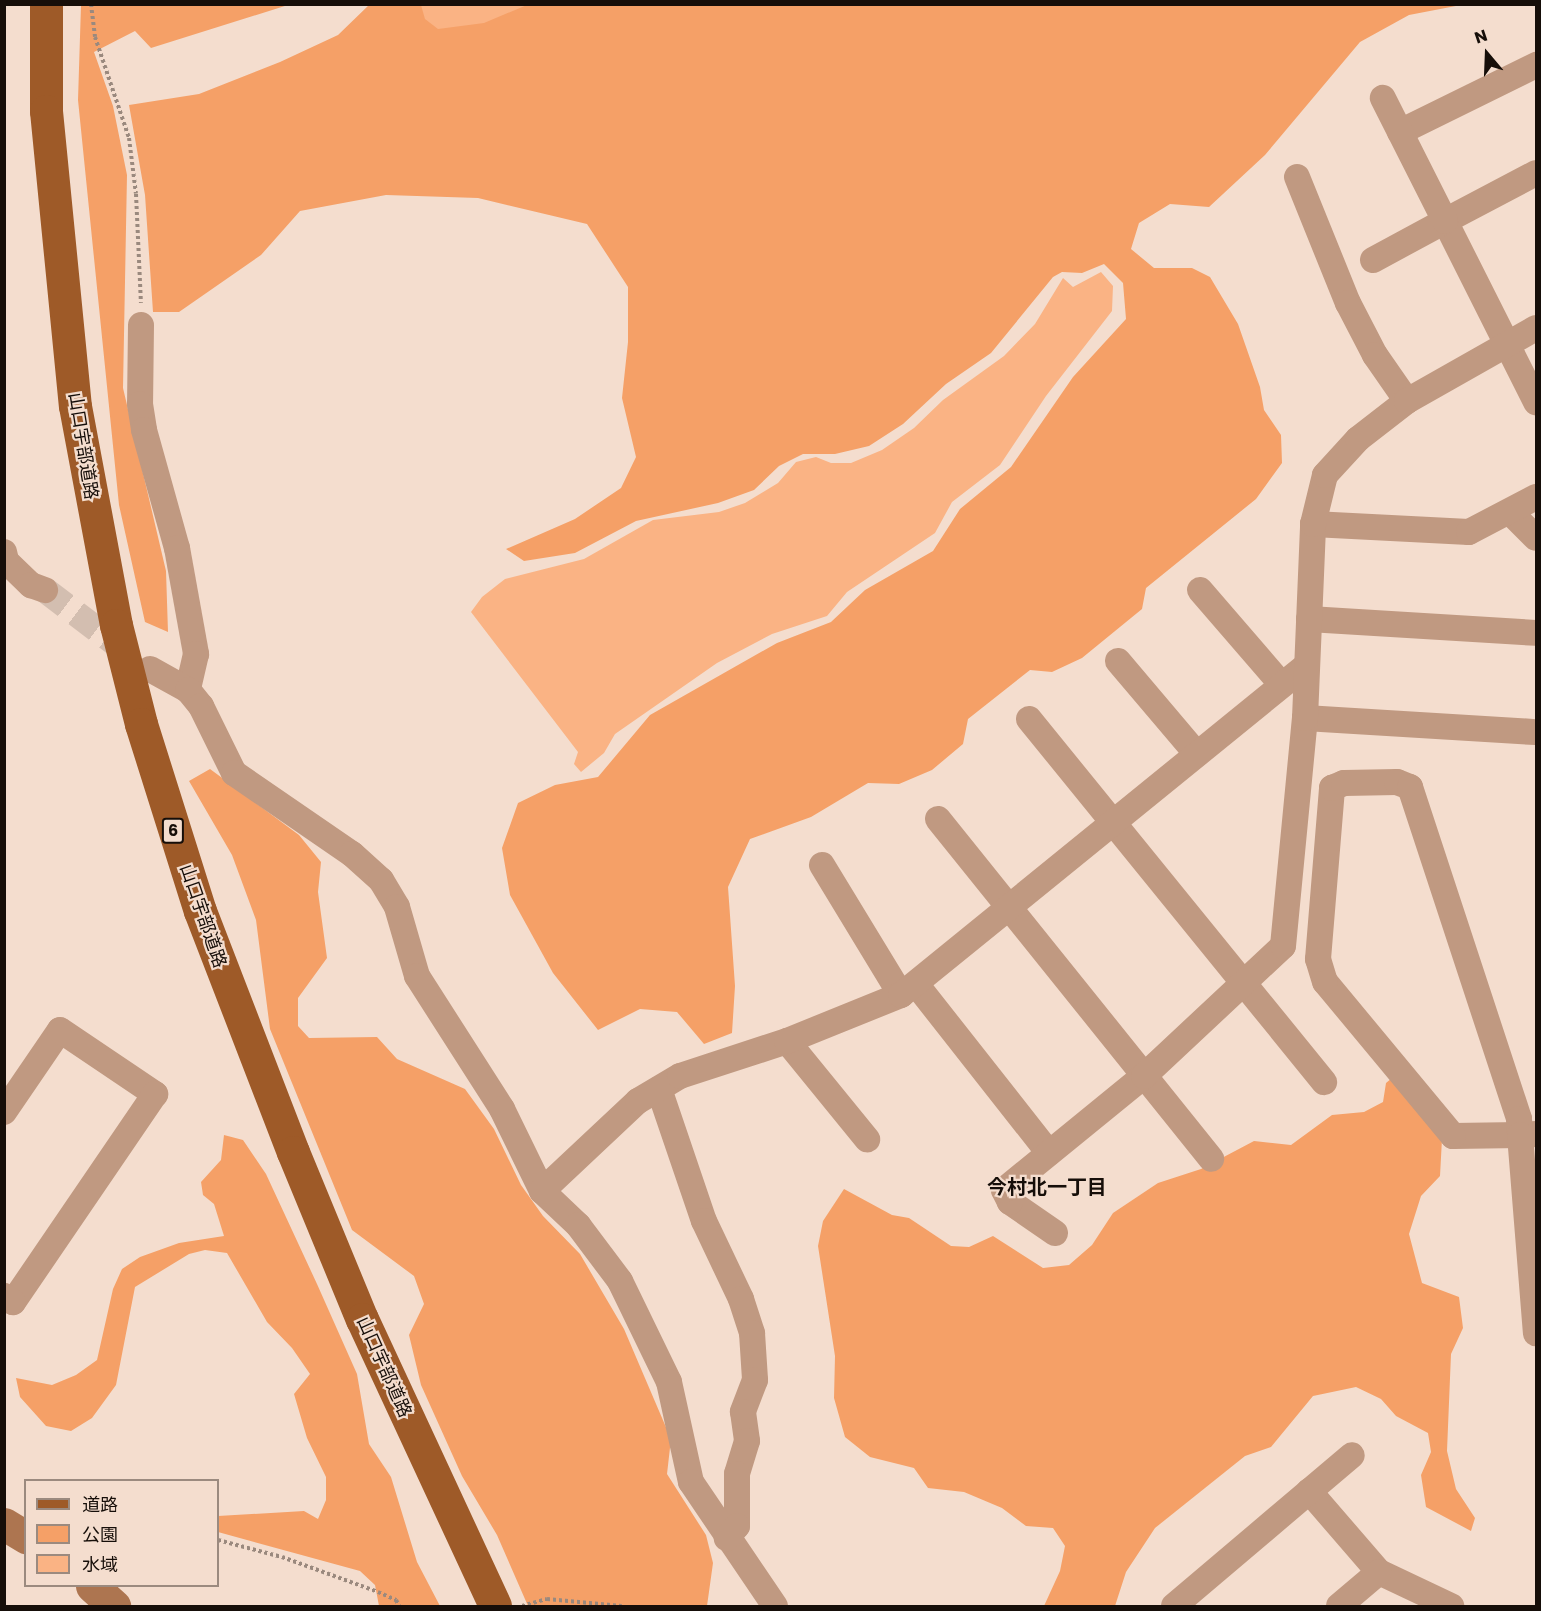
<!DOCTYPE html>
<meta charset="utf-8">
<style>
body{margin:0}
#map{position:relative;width:1541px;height:1611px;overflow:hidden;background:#f4ddce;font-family:Poppins,"Noto Sans JP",sans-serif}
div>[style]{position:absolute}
.green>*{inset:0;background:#f5a067}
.water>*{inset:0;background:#fab384}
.street-tunnel>*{height:26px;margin-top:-13px;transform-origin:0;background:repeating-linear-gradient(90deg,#d3beb0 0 26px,transparent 0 39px)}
.path>*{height:4px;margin-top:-2px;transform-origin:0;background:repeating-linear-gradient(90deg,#9a897e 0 3px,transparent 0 6px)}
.street>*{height:26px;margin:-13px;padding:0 13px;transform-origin:13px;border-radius:13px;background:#c09981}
.secondary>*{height:33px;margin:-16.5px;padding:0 16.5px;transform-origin:16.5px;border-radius:16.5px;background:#ad7550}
.primary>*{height:33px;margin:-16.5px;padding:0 16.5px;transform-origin:16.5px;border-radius:16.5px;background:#9e5a28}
span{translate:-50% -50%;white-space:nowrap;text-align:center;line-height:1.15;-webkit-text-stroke:4.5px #f4ddce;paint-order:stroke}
.shield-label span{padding:2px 4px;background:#f4ddce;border:2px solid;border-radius:4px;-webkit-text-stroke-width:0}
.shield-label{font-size:16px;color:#160e09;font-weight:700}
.street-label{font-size:18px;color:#160e09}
.neighbourhood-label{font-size:20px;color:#160e09;font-weight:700}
.frame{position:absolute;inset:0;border:6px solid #160e09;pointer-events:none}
.legend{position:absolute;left:24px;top:1479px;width:195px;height:108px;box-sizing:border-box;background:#f4ddce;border:2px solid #9b8a7f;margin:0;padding:8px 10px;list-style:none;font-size:18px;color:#160e09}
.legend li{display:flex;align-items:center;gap:12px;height:30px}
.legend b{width:30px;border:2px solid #9b8a7f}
.north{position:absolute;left:1457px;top:24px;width:60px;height:60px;-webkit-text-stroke:4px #f4ddce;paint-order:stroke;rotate:341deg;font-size:16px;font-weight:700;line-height:24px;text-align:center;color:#160e09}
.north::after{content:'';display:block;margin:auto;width:21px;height:27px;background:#160e09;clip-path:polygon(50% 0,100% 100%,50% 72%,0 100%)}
</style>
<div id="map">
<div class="green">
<i style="clip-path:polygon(81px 5px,288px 5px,151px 48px,135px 31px,94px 52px,113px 106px,127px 175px,123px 388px,166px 571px,168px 632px,145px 622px,119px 505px,78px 100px)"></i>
<i style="clip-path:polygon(369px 5px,1461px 5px,1409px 15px,1360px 42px,1265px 155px,1209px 207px,1170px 204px,1139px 223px,1131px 249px,1154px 268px,1192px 268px,1210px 277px,1238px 324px,1260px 387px,1264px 410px,1281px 435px,1282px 463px,1256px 499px,1146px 588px,1142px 609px,1082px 658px,1052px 672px,1030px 670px,968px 719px,963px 744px,932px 770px,899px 784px,868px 783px,811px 817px,750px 839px,728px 887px,735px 986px,732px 1033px,704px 1044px,677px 1012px,640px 1009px,598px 1030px,553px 973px,510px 895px,502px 848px,518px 803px,555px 785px,598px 777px,650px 715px,777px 643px,831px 622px,865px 590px,933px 551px,960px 509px,1011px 467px,1073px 377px,1126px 319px,1123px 283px,1104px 264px,1082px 273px,1062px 272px,1053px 277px,991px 353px,946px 384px,903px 424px,869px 446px,835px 454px,803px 454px,779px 466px,754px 490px,718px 503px,636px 521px,575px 553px,524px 561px,506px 549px,575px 519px,621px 488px,636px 457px,622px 398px,628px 342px,628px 287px,587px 224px,478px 198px,386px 195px,300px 211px,261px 255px,179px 312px,153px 312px,145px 195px,129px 105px,199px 94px,280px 62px,338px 35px)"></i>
<i style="clip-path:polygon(210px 769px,299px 835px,321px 862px,318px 892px,327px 958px,298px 998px,298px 1026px,309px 1038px,377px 1037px,397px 1059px,465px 1089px,494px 1129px,521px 1185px,543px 1216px,580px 1254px,624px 1329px,671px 1439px,667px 1474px,706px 1535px,713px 1563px,707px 1606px,528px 1606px,497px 1535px,462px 1476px,421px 1385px,409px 1335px,424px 1304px,414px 1276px,352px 1230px,270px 1029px,256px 920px,232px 855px,189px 781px)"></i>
<i style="clip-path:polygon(1392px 1078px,1442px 1139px,1440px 1176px,1421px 1196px,1409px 1234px,1422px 1283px,1459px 1297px,1463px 1328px,1451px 1354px,1447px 1451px,1456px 1489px,1475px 1518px,1471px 1531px,1426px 1507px,1421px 1475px,1431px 1452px,1428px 1433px,1396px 1416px,1381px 1399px,1356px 1387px,1313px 1396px,1271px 1447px,1245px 1456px,1155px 1528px,1126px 1572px,1115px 1606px,1044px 1606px,1060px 1571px,1065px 1546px,1053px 1528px,1026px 1526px,1002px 1508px,964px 1492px,928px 1488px,914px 1468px,870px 1457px,845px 1437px,834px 1398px,835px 1356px,818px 1246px,823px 1221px,844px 1189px,892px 1215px,909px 1218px,951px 1246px,969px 1247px,993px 1236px,1043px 1268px,1069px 1265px,1092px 1245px,1113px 1213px,1158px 1183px,1201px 1169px,1254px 1141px,1291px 1145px,1332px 1115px,1364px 1112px,1383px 1102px,1386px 1083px)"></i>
<i style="clip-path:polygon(224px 1135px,243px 1140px,266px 1174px,317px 1284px,357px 1374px,369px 1444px,391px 1477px,417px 1562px,440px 1606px,379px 1606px,375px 1585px,360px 1571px,218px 1532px,218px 1516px,304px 1511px,318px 1519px,326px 1500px,326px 1477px,307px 1438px,294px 1394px,310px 1374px,292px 1348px,267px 1322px,227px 1253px,205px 1250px,189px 1254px,135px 1287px,116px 1385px,92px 1418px,71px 1431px,46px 1426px,20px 1397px,16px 1378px,52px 1385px,76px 1375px,97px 1360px,113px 1289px,122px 1269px,140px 1257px,179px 1243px,224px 1236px,214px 1204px,203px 1195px,201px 1182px,221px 1160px)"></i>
</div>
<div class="water">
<i style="clip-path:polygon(421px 5px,421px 4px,527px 5px,484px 23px,438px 29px,425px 19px)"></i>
<i style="clip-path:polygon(1101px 272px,1113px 286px,1112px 311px,1046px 396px,1000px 465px,952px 502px,935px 533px,847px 592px,827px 616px,772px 634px,717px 663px,615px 734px,604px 753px,581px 772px,574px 764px,578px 752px,471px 612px,482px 597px,505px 579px,584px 559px,653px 520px,719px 512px,745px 503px,778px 483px,796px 462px,816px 457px,831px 463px,851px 463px,882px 450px,914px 428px,943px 400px,1004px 356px,1035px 324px,1063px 278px,1073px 287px)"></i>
</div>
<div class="street-tunnel">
<i style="left:45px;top:590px;width:104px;rotate:37.2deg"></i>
</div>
<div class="path">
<i style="left:91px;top:4px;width:33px;rotate:83deg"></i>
<i style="left:95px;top:37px;width:107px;rotate:71.4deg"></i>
<i style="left:129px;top:138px;width:56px;rotate:82.9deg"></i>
<i style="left:136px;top:194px;width:109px;rotate:87.4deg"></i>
<i style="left:218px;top:1540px;width:66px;rotate:14.9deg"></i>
<i style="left:282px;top:1557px;width:102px;rotate:20deg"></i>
<i style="left:378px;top:1592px;width:20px;rotate:24deg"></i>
<i style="left:396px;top:1600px;width:7px;rotate:63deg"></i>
<i style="left:522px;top:1606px;width:26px;rotate:-16deg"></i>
<i style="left:547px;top:1599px;width:75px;rotate:5.3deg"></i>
</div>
<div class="street">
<i style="left:1400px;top:132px;width:152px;rotate:-26.2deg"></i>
<i style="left:1536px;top:173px;width:103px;rotate:152.2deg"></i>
<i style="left:1445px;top:221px;width:203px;rotate:63.3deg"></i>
<i style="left:1297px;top:177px;width:136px;rotate:68deg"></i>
<i style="left:1348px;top:303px;width:59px;rotate:62.6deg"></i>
<i style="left:1375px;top:355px;width:56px;rotate:55.2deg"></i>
<i style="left:1373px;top:260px;width:82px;rotate:-28.4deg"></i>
<i style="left:1445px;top:221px;width:138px;rotate:-116.8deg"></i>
<i style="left:141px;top:325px;width:79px;rotate:90.7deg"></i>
<i style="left:140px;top:404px;width:26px;rotate:81deg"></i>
<i style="left:144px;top:430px;width:123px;rotate:74.4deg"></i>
<i style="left:177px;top:548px;width:108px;rotate:79.8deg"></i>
<i style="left:196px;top:654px;width:37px;rotate:103deg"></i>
<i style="left:1511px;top:513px;width:35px;rotate:45deg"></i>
<i style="left:1313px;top:524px;width:156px;rotate:2.9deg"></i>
<i style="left:1469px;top:532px;width:76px;rotate:-27.6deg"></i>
<i style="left:4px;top:552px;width:9px;rotate:77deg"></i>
<i style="left:6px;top:561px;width:35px;rotate:44deg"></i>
<i style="left:31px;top:585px;width:15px;rotate:20deg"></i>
<i style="left:1200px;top:590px;width:125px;rotate:49.2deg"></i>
<i style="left:1309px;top:619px;width:227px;rotate:3.5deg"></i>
<i style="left:1118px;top:661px;width:122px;rotate:49.7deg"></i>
<i style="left:150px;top:669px;width:43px;rotate:28.9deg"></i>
<i style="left:188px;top:690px;width:21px;rotate:51deg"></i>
<i style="left:201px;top:706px;width:75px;rotate:63.8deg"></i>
<i style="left:234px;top:773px;width:143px;rotate:34.5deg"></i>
<i style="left:352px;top:854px;width:39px;rotate:42deg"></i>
<i style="left:381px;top:880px;width:31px;rotate:59deg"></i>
<i style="left:397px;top:907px;width:72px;rotate:73.8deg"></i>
<i style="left:417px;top:976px;width:158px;rotate:57.4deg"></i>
<i style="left:502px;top:1109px;width:91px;rotate:64deg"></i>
<i style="left:542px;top:1191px;width:50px;rotate:43.4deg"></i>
<i style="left:578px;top:1225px;width:70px;rotate:53.1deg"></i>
<i style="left:620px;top:1281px;width:112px;rotate:64.1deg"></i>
<i style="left:669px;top:1382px;width:102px;rotate:77.6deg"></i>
<i style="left:691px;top:1482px;width:150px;rotate:55.9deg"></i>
<i style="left:1305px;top:718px;width:231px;rotate:3.5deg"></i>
<i style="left:1029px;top:719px;width:468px;rotate:50.9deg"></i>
<i style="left:938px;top:819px;width:436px;rotate:51.2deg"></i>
<i style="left:822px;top:865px;width:152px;rotate:58.7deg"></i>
<i style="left:916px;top:984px;width:215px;rotate:51.8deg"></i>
<i style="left:787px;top:1041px;width:127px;rotate:50.8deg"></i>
<i style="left:659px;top:1089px;width:139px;rotate:71.2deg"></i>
<i style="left:704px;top:1221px;width:86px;rotate:64.6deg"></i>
<i style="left:741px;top:1299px;width:36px;rotate:72deg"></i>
<i style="left:752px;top:1333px;width:47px;rotate:86.3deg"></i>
<i style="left:755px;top:1380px;width:34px;rotate:111deg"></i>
<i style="left:743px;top:1412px;width:29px;rotate:82deg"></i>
<i style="left:747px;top:1441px;width:34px;rotate:107deg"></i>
<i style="left:737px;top:1474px;width:52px;rotate:90deg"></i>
<i style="left:737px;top:1526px;width:16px;rotate:130deg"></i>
<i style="left:4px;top:1112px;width:99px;rotate:-55.7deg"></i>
<i style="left:60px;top:1030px;width:115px;rotate:34deg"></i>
<i style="left:155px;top:1094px;width:252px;rotate:124.3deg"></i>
<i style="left:13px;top:1302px;width:11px;rotate:-146deg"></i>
<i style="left:1536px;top:1134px;width:16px;rotate:176deg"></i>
<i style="left:1520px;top:1135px;width:67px;rotate:179.1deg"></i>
<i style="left:1453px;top:1136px;width:200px;rotate:-129.7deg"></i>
<i style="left:1325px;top:982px;width:24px;rotate:-107deg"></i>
<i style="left:1318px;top:959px;width:172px;rotate:-85.3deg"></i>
<i style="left:1332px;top:788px;width:13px;rotate:-23deg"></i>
<i style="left:1344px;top:783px;width:53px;rotate:-1.1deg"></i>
<i style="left:1397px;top:782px;width:14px;rotate:21deg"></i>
<i style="left:1410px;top:787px;width:349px;rotate:71.8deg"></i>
<i style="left:1519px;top:1119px;width:16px;rotate:86deg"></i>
<i style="left:1520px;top:1135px;width:199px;rotate:85.4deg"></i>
<i style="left:542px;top:1191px;width:132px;rotate:-43.2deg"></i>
<i style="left:638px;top:1101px;width:49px;rotate:-30.8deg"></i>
<i style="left:680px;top:1076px;width:113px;rotate:-18.1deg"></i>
<i style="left:787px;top:1041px;width:123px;rotate:-22deg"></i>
<i style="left:901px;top:995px;width:523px;rotate:-39.1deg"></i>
<i style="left:1055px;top:1233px;width:55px;rotate:-145.4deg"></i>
<i style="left:1010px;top:1202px;width:13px;rotate:-117deg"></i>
<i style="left:1004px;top:1190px;width:181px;rotate:-39.2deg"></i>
<i style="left:1144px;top:1076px;width:190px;rotate:-43.1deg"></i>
<i style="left:1283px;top:946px;width:229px;rotate:-84.5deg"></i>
<i style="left:1305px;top:718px;width:194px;rotate:-87.6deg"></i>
<i style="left:1313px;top:524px;width:50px;rotate:-76.2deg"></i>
<i style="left:1325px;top:475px;width:49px;rotate:-47.5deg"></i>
<i style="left:1358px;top:439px;width:62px;rotate:-37.8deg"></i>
<i style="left:1407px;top:401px;width:148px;rotate:-29.5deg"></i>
<i style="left:1309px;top:1491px;width:107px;rotate:49.2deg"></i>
<i style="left:1379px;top:1572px;width:80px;rotate:25.3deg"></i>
<i style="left:1174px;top:1606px;width:233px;rotate:-40.3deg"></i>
<i style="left:1339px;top:1606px;width:52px;rotate:-40.4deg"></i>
</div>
<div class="secondary">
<i style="left:4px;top:1524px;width:26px;rotate:31deg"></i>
<i style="left:92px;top:1586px;width:30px;rotate:42deg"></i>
</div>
<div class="primary">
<i style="left:46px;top:4px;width:107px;rotate:90deg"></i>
<i style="left:46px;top:111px;width:296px;rotate:84.4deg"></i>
<i style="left:75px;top:406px;width:223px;rotate:79.4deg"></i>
<i style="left:116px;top:625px;width:102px;rotate:75.8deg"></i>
<i style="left:141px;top:724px;width:196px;rotate:72.5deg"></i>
<i style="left:200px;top:911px;width:258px;rotate:68.9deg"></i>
<i style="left:293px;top:1152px;width:181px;rotate:67.6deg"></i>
<i style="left:362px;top:1319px;width:316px;rotate:65.1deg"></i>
</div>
<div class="shield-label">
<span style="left:173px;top:831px">6</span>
</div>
<div class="street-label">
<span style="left:83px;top:446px;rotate:81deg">山口宇部道路</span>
<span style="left:203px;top:916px;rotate:71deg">山口宇部道路</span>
<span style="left:384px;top:1367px;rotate:66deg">山口宇部道路</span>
</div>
<div class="neighbourhood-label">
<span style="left:1047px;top:1187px">今村北一丁目</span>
</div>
<div class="frame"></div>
<ul class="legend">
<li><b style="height:8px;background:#9e5a28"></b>道路</li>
<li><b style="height:16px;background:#f5a067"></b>公園</li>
<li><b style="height:16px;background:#fab384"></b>水域</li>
</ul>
<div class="north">N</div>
</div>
